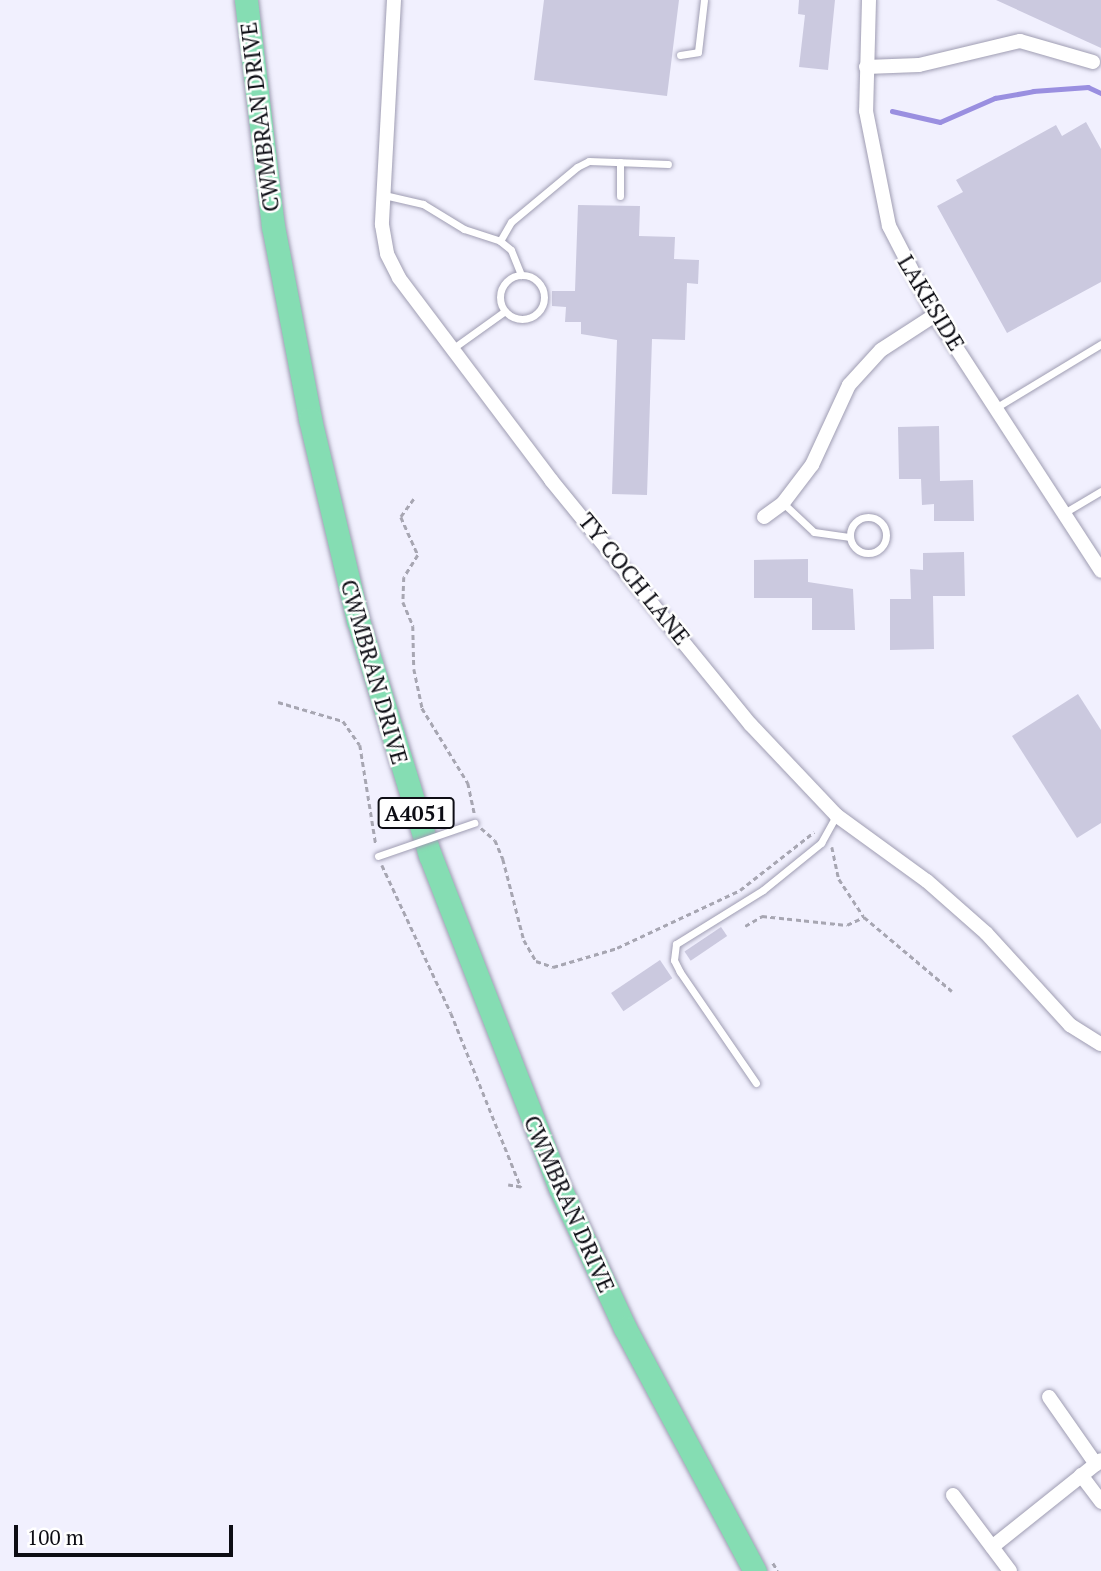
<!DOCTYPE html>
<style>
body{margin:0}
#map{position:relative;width:1101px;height:1571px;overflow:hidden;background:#f1f0fe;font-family:"PT Serif",serif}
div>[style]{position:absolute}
.stream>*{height:4.5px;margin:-2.25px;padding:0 2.25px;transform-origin:2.25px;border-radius:2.25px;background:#9a8fe0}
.building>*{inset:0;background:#cbc9df;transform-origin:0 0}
.path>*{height:2.5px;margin-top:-1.25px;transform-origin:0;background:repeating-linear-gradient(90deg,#a7a6b2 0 5px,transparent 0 8.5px)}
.roads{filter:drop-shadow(0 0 2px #9f9db2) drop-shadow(0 0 2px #9f9db2)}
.lane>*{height:7px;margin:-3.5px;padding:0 3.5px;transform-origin:3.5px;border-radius:3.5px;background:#fff}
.lane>.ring{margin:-3.5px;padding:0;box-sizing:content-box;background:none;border:7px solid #fff;border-radius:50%}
.street>*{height:14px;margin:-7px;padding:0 7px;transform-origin:7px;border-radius:7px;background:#fff}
.primary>*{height:23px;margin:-11.5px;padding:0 11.5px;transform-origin:11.5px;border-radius:11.5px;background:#85ddb3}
.bridges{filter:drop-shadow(0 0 2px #9f9db2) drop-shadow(0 0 2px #9f9db2)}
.lane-bridge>*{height:7px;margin:-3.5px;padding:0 3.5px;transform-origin:3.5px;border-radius:3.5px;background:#fff}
span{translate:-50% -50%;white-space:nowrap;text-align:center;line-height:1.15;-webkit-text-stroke:5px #fff;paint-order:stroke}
.shield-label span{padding:2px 5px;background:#fff;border:2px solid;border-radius:5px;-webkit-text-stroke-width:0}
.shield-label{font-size:21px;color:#0d0d14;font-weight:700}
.street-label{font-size:23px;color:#0d0d14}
.scale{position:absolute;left:14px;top:1525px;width:219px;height:32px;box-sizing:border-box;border:4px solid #0d0d14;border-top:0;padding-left:9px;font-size:21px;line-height:24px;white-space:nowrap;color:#0d0d14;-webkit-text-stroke:5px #fff;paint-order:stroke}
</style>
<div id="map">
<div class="stream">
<i style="left:892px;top:111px;width:49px;rotate:12.9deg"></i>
<i style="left:940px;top:122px;width:60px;rotate:-23.6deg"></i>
<i style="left:995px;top:98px;width:39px;rotate:-10deg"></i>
<i style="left:1033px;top:91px;width:55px;rotate:-4.2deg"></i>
<i style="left:1088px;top:87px;width:14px;rotate:25deg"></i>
</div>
<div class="building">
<i style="clip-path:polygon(544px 0,679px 0,667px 96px,534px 80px)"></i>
<i style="clip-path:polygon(799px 0,835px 0,828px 70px,799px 67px,805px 15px,798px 14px)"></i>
<i style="clip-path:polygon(996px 0,1101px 0,1101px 48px)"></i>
<i style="clip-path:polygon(1086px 122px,1101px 149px,1101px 282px,1007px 333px,937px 206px,963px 192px,956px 180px,1056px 125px,1062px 136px)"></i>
<i style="clip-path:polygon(578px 205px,640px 206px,639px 236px,675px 237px,674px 259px,699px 260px,698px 284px,687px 283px,685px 340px,652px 339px,647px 495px,612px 494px,617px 340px,581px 334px,581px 322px,565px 322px,566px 307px,552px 306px,552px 291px,575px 291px)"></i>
<i style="clip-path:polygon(939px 426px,940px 481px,973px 480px,974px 521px,934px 521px,934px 504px,922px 505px,921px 479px,899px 479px,898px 427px)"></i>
<i style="clip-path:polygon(964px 552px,965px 596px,933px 596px,934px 649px,890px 650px,890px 599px,911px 599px,910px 569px,923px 570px,923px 553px)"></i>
<i style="clip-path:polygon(808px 559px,808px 582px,853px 589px,855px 630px,812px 630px,812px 598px,754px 598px,754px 560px)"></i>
<i style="clip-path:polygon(1078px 694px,1101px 730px,1101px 823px,1077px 838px,1012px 736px)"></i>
<i style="left:721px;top:927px;width:11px;height:44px;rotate:56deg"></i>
<i style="left:660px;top:960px;width:22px;height:59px;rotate:56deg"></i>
</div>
<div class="path">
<i style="left:414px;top:499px;width:22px;rotate:126deg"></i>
<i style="left:401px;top:517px;width:42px;rotate:65.9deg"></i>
<i style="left:418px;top:555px;width:26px;rotate:122deg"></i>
<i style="left:404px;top:577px;width:25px;rotate:92deg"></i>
<i style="left:403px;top:602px;width:26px;rotate:67deg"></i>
<i style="left:413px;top:626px;width:43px;rotate:88.7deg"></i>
<i style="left:414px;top:669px;width:40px;rotate:78deg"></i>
<i style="left:422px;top:708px;width:88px;rotate:58.5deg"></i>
<i style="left:468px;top:783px;width:33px;rotate:78deg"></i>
<i style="left:278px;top:702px;width:68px;rotate:16.3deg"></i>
<i style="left:343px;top:721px;width:29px;rotate:55deg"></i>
<i style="left:360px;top:745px;width:101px;rotate:80.9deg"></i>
<i style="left:481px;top:828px;width:18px;rotate:41deg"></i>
<i style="left:495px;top:840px;width:21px;rotate:67deg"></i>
<i style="left:503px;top:859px;width:84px;rotate:75.5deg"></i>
<i style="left:524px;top:940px;width:24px;rotate:60deg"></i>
<i style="left:536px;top:961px;width:18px;rotate:19deg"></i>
<i style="left:553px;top:967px;width:67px;rotate:-16.5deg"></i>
<i style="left:617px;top:948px;width:136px;rotate:-25.2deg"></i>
<i style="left:740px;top:890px;width:94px;rotate:-38.1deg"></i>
<i style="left:832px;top:847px;width:33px;rotate:78deg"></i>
<i style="left:839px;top:879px;width:45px;rotate:56.7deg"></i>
<i style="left:864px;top:917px;width:115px;rotate:40.1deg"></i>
<i style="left:382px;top:865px;width:163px;rotate:65deg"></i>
<i style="left:451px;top:1013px;width:188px;rotate:68.1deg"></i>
<i style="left:521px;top:1187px;width:13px;rotate:-171deg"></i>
<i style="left:745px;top:926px;width:20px;rotate:-30deg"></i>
<i style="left:762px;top:916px;width:85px;rotate:6deg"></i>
<i style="left:847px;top:925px;width:19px;rotate:-25deg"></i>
<i style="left:773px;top:1563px;width:9px;rotate:58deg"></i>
</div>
<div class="roads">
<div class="lane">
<i style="left:680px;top:55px;width:18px;rotate:-9deg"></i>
<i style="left:698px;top:52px;width:52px;rotate:-83.4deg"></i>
<i style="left:620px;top:162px;width:34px;rotate:90deg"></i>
<i style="left:384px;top:195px;width:40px;rotate:13deg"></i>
<i style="left:423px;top:204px;width:48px;rotate:31.4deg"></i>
<i style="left:464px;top:229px;width:38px;rotate:18deg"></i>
<i style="left:500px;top:241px;width:14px;rotate:39deg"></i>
<i style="left:511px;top:250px;width:27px;rotate:68deg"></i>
<i style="left:500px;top:241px;width:22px;rotate:-60deg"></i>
<i style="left:511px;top:222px;width:86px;rotate:-39.8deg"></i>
<i style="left:577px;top:167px;width:13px;rotate:-27deg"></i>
<i style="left:589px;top:161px;width:79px;rotate:2.2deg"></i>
<i class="ring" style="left:500px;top:275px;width:37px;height:37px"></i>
<i style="left:452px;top:349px;width:65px;rotate:-35.6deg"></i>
<i style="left:997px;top:407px;width:122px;rotate:-31.2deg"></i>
<i style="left:783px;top:503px;width:42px;rotate:43.1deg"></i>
<i style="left:814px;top:532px;width:35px;rotate:8deg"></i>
<i style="left:1064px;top:513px;width:43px;rotate:-30.7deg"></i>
<i class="ring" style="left:850px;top:517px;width:29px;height:29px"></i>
<i style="left:756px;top:1083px;width:135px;rotate:-124.4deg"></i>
<i style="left:680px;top:972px;width:13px;rotate:-117deg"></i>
<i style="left:674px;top:960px;width:16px;rotate:-83deg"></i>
<i style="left:676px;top:944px;width:102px;rotate:-31.8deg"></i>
<i style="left:763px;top:890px;width:75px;rotate:-39deg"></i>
<i style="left:821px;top:843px;width:31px;rotate:-61deg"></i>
</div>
<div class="street">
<i style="left:394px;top:0;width:225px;rotate:93.1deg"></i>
<i style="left:382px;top:225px;width:29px;rotate:80deg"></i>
<i style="left:387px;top:254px;width:27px;rotate:63deg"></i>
<i style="left:399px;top:278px;width:253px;rotate:53deg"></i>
<i style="left:551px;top:480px;width:316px;rotate:50.8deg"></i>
<i style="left:751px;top:725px;width:124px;rotate:46.6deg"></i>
<i style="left:836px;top:815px;width:112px;rotate:36deg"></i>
<i style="left:927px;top:881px;width:79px;rotate:41.4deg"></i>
<i style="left:986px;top:933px;width:125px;rotate:47.6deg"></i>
<i style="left:1070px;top:1025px;width:36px;rotate:32deg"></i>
<i style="left:869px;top:0;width:111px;rotate:91.5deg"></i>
<i style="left:866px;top:111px;width:117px;rotate:78.7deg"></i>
<i style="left:889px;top:226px;width:100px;rotate:62.7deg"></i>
<i style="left:935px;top:315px;width:305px;rotate:57deg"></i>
<i style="left:866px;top:67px;width:53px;rotate:-2.2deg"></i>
<i style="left:919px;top:65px;width:104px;rotate:-13.4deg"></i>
<i style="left:1020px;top:41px;width:76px;rotate:16deg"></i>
<i style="left:764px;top:517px;width:24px;rotate:-36deg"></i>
<i style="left:783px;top:503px;width:48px;rotate:-52.7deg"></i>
<i style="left:812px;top:465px;width:88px;rotate:-65.2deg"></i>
<i style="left:849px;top:385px;width:47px;rotate:-47.6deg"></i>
<i style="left:881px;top:350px;width:64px;rotate:-32.9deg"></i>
<i style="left:1049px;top:1397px;width:82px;rotate:55deg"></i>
<i style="left:1081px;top:1475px;width:34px;rotate:53deg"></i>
<i style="left:953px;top:1495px;width:95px;rotate:53.1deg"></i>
<i style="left:992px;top:1547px;width:139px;rotate:-38.6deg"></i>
</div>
<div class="primary">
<i style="left:246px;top:0;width:228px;rotate:83.2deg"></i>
<i style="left:273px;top:226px;width:197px;rotate:79.1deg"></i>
<i style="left:310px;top:419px;width:207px;rotate:76.6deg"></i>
<i style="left:358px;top:620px;width:246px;rotate:73deg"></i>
<i style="left:430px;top:855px;width:357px;rotate:68.7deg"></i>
<i style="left:560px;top:1188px;width:154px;rotate:65.1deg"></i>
<i style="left:625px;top:1328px;width:276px;rotate:61.9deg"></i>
</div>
</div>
<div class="bridges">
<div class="lane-bridge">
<i style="left:378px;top:856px;width:102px;rotate:-19deg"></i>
</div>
</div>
<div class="shield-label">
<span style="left:416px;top:813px">A4051</span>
</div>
<div class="street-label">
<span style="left:260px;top:117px;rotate:-97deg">CWMBRAN DRIVE</span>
<span style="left:931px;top:303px;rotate:59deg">LAKESIDE</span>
<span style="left:634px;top:579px;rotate:51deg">TY COCH LANE</span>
<span style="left:374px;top:672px;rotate:74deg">CWMBRAN DRIVE</span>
<span style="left:569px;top:1204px;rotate:66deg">CWMBRAN DRIVE</span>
</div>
<div class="scale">100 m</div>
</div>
